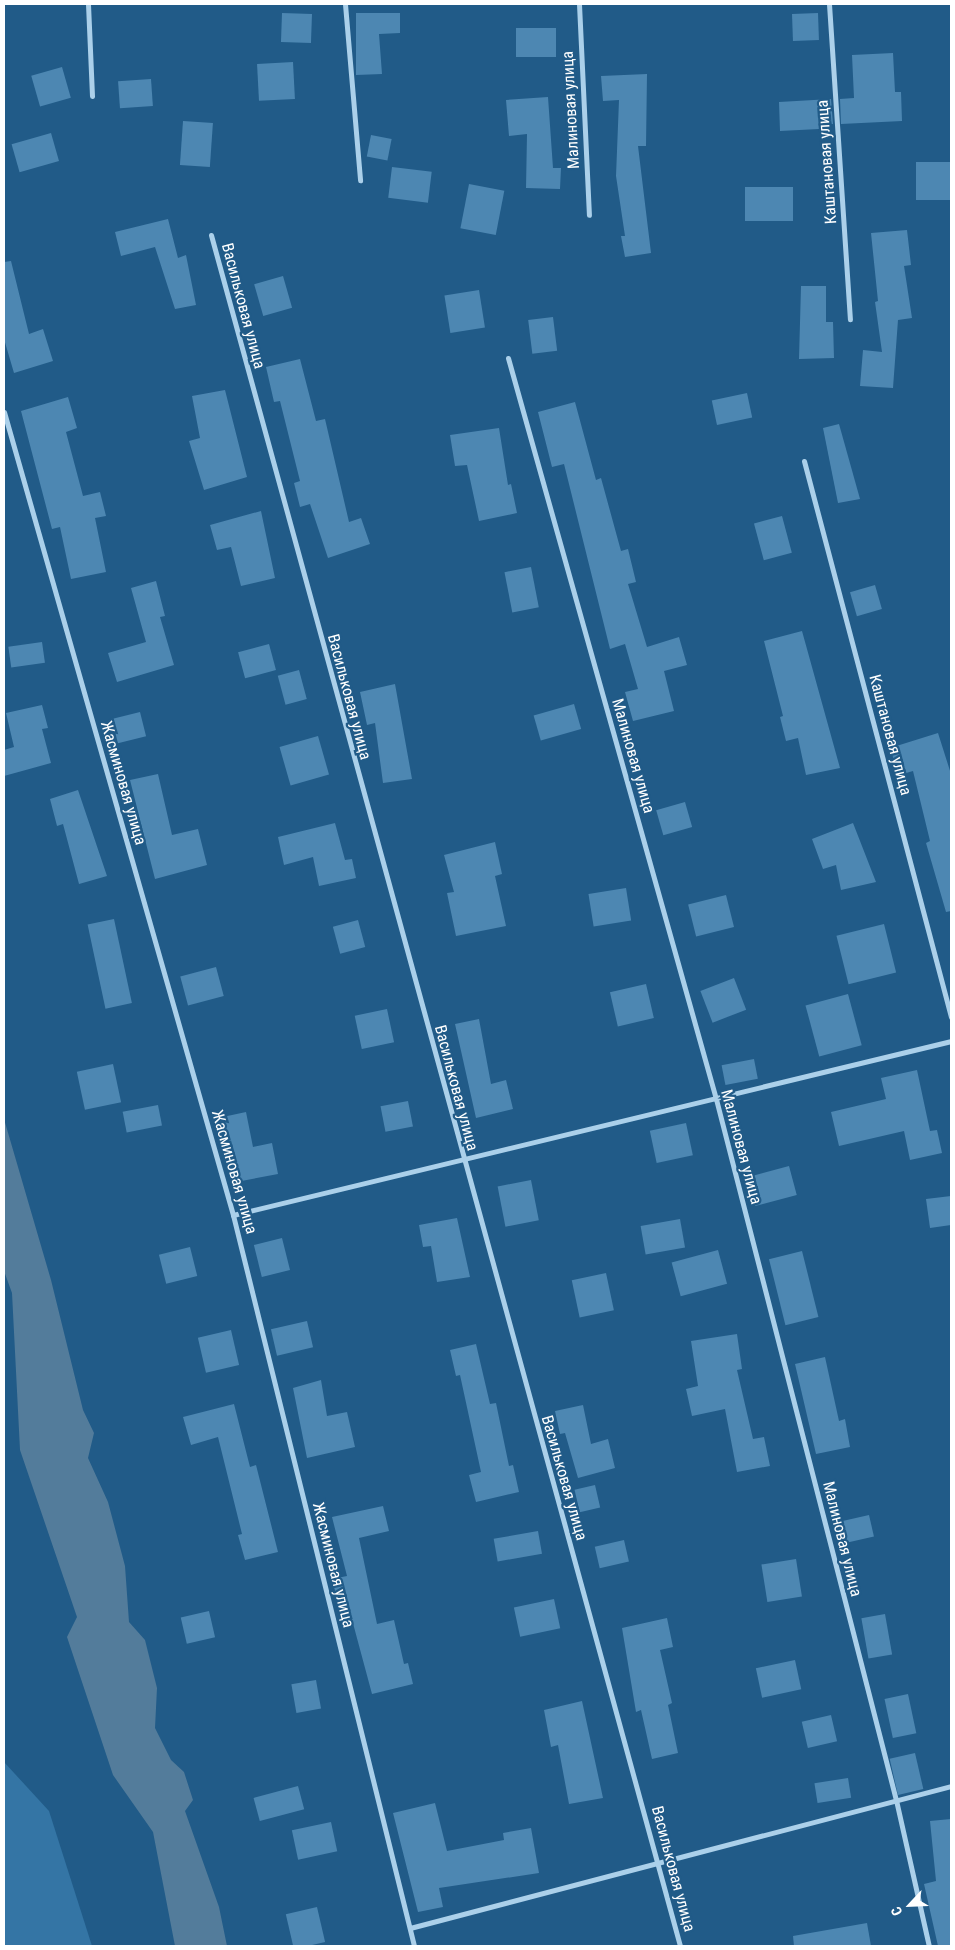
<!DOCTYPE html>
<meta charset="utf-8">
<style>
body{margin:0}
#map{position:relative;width:955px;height:1950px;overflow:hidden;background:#215b88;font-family:"Roboto Condensed",sans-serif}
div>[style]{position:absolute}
.green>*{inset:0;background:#3475a5}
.water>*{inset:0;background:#537c9b}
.building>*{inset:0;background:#4d87b2;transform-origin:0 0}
.minor>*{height:5px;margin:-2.5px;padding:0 2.5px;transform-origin:2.5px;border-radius:2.5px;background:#abd0ea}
span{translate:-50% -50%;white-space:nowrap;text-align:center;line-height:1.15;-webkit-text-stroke:4.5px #215b88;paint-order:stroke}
.street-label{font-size:16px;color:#fff}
.frame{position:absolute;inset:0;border:5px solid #fff;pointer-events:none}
.north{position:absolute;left:885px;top:1880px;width:50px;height:50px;-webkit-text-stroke:4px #215b88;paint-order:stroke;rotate:245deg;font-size:14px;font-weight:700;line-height:20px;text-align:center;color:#fff}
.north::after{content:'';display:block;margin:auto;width:18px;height:22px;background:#fff;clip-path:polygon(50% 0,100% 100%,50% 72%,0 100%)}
</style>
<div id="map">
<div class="green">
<i style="clip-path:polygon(4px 1762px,49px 1811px,92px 1946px,4px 1946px)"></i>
</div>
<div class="water">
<i style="clip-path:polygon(4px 1119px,51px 1280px,83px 1410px,94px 1433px,88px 1458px,108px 1502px,125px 1566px,129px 1622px,145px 1640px,157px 1688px,155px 1728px,171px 1760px,184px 1772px,193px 1800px,185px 1811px,219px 1907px,227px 1946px,175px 1946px,153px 1832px,113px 1775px,67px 1637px,77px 1617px,20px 1450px,12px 1293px,4px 1271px)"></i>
</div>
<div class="building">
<i style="left:282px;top:13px;width:30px;height:29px;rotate:2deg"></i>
<i style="clip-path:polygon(356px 13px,400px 13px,400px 33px,379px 34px,382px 74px,356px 75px)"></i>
<i style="left:818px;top:13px;width:27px;height:26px;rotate:88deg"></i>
<i style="left:516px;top:28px;width:40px;height:29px"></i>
<i style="clip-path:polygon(893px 53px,895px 92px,901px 92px,902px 121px,841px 124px,840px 99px,854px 98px,852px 55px)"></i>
<i style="left:293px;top:62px;width:37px;height:36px;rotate:87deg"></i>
<i style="left:62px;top:67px;width:32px;height:32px;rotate:74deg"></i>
<i style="clip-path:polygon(647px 74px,646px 146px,638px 146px,651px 253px,625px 257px,621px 236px,625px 236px,616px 176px,619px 100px,603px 101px,601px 76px)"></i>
<i style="left:151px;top:79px;width:27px;height:33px;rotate:86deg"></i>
<i style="clip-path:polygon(548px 97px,553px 168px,561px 168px,560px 189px,526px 188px,527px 134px,509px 136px,506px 100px)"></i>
<i style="clip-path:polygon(831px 99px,833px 124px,819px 125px,819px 129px,780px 131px,779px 102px)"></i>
<i style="left:183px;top:121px;width:30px;height:44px;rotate:4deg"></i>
<i style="left:51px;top:133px;width:29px;height:41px;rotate:74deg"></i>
<i style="left:371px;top:135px;width:21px;height:22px;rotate:11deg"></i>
<i style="left:951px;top:162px;width:38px;height:35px;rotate:90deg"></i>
<i style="left:392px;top:167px;width:40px;height:31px;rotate:7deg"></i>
<i style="left:469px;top:184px;width:36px;height:45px;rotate:11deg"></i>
<i style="left:745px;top:187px;width:48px;height:34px"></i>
<i style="clip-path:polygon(168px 219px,178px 258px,186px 255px,196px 305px,175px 309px,155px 247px,121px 256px,115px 232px)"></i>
<i style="clip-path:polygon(907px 230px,911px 265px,904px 266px,912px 318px,898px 320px,893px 388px,860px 386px,863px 350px,882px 352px,875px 302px,878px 301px,871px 233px)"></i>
<i style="clip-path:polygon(11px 261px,29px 334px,43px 329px,53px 361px,14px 373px,4px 339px,4px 262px)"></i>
<i style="left:283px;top:276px;width:33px;height:30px;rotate:74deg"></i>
<i style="clip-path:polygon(801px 286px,826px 286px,826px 322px,833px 322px,834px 358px,799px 359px)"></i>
<i style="left:479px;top:290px;width:38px;height:35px;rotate:81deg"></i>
<i style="left:553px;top:317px;width:34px;height:25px;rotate:83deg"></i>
<i style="clip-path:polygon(300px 359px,316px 421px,325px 419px,349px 522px,361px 518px,370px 544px,328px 558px,310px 504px,300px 507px,294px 483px,300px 481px,280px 401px,274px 402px,266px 367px)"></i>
<i style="clip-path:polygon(225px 390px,247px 477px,204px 490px,189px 441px,200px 438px,192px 396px)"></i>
<i style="left:747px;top:393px;width:25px;height:36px;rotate:78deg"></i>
<i style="clip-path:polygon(68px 397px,77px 428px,66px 432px,83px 496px,100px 492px,106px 516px,95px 518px,106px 572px,71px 579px,60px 527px,52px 529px,21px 411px)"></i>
<i style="clip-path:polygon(575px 402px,596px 480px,601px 478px,621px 551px,628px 549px,636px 582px,628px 584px,647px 647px,679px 637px,687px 665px,664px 671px,674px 711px,633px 721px,625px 692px,638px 689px,625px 644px,610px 649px,564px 464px,552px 467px,538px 412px)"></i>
<i style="clip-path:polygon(839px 424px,860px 499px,838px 503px,823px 428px)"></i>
<i style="clip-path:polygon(499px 428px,508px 485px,511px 484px,517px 513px,479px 521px,467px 465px,455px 466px,450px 435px)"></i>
<i style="clip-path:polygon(261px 511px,275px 578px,241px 586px,231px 547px,217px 550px,210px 525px)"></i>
<i style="left:782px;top:516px;width:38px;height:29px;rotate:75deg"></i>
<i style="left:531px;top:567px;width:41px;height:27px;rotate:79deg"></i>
<i style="clip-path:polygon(156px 581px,165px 616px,160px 617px,174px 665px,117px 682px,108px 653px,146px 642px,131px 588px)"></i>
<i style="left:875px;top:585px;width:25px;height:26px;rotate:74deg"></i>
<i style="clip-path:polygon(802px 631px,840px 768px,806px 775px,798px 738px,786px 741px,780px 717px,783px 716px,764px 641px)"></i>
<i style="left:42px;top:642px;width:21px;height:34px;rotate:82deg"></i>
<i style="left:269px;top:644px;width:27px;height:32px;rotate:75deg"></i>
<i style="left:299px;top:670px;width:30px;height:22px;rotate:75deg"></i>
<i style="clip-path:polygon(395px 684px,412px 779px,383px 783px,375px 723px,367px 725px,360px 692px)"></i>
<i style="left:574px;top:704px;width:26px;height:42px;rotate:74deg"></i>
<i style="clip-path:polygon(42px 705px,48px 728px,42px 729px,51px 763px,4px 776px,4px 750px,14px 747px,6px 713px)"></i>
<i style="left:140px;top:712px;width:25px;height:29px;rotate:76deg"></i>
<i style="clip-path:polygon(938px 733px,951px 774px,951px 911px,946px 912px,926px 843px,930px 841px,913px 771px,899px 775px,890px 748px)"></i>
<i style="left:318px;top:736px;width:40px;height:40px;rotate:74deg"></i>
<i style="clip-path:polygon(158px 774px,172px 835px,198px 829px,207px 865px,155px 879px,130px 780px)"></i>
<i style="clip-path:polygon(78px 790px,107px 876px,79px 884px,63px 824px,57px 826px,50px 799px)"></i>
<i style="left:685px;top:802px;width:26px;height:30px;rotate:74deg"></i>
<i style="clip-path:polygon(335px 823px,345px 860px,352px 859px,356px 878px,319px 886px,313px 857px,284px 865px,278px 837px)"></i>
<i style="clip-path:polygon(853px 823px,876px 882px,841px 890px,836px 865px,823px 869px,812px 839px)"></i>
<i style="clip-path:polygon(495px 842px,502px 874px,495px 876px,506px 926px,456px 936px,447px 893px,454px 892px,444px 855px)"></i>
<i style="left:626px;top:888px;width:33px;height:38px;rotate:81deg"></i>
<i style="left:726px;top:895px;width:33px;height:39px;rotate:76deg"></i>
<i style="left:114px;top:919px;width:86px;height:27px;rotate:78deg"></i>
<i style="left:358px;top:920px;width:28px;height:26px;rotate:75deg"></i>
<i style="left:884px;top:924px;width:50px;height:49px;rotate:76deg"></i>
<i style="left:216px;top:967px;width:30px;height:37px;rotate:75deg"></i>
<i style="left:734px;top:978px;width:34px;height:36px;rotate:69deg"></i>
<i style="left:646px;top:984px;width:35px;height:37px;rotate:77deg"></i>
<i style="left:848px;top:994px;width:53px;height:44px;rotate:75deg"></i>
<i style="left:387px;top:1009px;width:34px;height:33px;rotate:78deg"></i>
<i style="clip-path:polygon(479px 1019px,491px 1084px,506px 1080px,513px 1109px,476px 1118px,455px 1024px)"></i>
<i style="left:754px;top:1059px;width:20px;height:33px;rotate:79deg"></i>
<i style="left:113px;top:1064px;width:39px;height:37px;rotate:78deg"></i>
<i style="clip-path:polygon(917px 1070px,930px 1131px,937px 1130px,942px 1153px,910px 1160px,904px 1131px,839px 1146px,831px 1112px,886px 1099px,881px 1078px)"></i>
<i style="left:408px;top:1101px;width:26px;height:28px;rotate:79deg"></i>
<i style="left:158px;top:1105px;width:21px;height:36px;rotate:79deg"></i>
<i style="clip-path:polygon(246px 1112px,253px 1147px,272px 1143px,278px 1174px,231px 1183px,218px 1118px)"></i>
<i style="left:686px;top:1123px;width:33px;height:37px;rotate:78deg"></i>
<i style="left:789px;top:1166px;width:30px;height:43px;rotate:75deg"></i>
<i style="left:531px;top:1180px;width:41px;height:34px;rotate:79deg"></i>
<i style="clip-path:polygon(951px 1196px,951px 1225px,930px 1228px,926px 1199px)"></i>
<i style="clip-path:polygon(457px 1218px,470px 1277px,437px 1282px,431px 1246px,423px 1247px,419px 1225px)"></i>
<i style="left:680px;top:1219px;width:29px;height:40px;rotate:80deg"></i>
<i style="left:282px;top:1238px;width:33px;height:29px;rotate:76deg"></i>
<i style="left:190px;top:1247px;width:30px;height:32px;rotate:76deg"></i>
<i style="left:718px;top:1250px;width:35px;height:48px;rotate:75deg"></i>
<i style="left:802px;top:1251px;width:68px;height:34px;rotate:76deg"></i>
<i style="left:606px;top:1273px;width:38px;height:35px;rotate:78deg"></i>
<i style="left:307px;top:1321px;width:27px;height:37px;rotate:77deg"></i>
<i style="left:231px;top:1330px;width:36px;height:34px;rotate:77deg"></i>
<i style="clip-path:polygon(737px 1334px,742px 1369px,737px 1370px,753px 1439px,764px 1437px,770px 1466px,737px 1472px,725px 1409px,692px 1416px,686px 1389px,698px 1386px,691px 1341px)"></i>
<i style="clip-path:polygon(476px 1344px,490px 1404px,496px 1403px,509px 1466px,513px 1465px,519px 1492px,476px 1502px,469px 1475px,481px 1472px,460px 1375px,456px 1376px,450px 1350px)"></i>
<i style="clip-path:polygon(825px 1357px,839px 1421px,845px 1419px,850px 1447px,816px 1454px,795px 1364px)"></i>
<i style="clip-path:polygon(321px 1380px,327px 1416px,347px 1412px,355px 1447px,307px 1458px,293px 1388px)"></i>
<i style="clip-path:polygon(234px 1404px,250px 1467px,256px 1465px,278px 1552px,245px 1560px,238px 1535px,242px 1534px,218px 1437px,191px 1445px,183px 1417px)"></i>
<i style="clip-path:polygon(583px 1405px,591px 1444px,608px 1439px,615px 1468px,578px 1478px,565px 1433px,560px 1434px,555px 1411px)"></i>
<i style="left:595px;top:1485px;width:23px;height:21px;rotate:77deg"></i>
<i style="clip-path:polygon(383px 1506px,389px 1531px,359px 1538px,377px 1624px,394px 1620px,404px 1664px,408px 1663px,413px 1684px,372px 1694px,347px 1601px,338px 1603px,332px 1579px,347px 1576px,332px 1517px)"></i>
<i style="left:869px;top:1515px;width:22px;height:35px;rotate:77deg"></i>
<i style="left:538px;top:1531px;width:23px;height:45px;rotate:80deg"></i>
<i style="left:624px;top:1540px;width:22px;height:30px;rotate:77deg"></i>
<i style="left:796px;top:1559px;width:38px;height:35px;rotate:81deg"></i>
<i style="left:554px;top:1599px;width:30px;height:41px;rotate:78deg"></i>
<i style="left:209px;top:1611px;width:27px;height:29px;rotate:77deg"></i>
<i style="left:885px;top:1614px;width:41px;height:24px;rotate:80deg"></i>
<i style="clip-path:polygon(667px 1618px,673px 1647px,660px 1650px,672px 1703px,668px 1705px,678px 1753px,652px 1759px,641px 1710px,636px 1712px,622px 1628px)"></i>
<i style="left:795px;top:1660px;width:30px;height:40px;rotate:78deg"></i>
<i style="left:316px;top:1680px;width:29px;height:25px;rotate:80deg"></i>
<i style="left:908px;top:1694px;width:40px;height:24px;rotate:78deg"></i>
<i style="clip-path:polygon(582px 1701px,603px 1798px,569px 1804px,558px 1745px,551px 1747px,544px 1710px)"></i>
<i style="left:831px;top:1715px;width:27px;height:30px;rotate:77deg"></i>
<i style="left:915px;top:1753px;width:37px;height:26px;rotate:77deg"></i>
<i style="left:848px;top:1778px;width:20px;height:34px;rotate:81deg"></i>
<i style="left:298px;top:1786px;width:24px;height:46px;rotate:75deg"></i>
<i style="clip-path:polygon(435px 1803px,447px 1851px,504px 1840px,503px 1833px,531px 1828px,539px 1873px,439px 1888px,443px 1907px,418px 1912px,393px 1813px)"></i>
<i style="clip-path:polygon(951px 1819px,951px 1946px,938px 1946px,924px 1884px,936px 1881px,930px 1821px)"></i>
<i style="left:331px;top:1822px;width:30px;height:40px;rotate:78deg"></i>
<i style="left:317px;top:1907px;width:36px;height:32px;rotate:77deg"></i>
<i style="clip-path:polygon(867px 1923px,871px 1946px,794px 1946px,793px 1936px)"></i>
</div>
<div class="minor">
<i style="left:88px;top:4px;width:92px;rotate:87.5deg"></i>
<i style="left:345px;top:4px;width:177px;rotate:85.1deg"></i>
<i style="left:579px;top:4px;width:211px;rotate:87.3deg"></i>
<i style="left:829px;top:4px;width:316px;rotate:86.2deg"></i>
<i style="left:211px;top:235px;width:1774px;rotate:74.67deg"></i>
<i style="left:508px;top:358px;width:770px;rotate:74.32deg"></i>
<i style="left:716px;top:1099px;width:724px;rotate:75.6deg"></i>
<i style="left:896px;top:1800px;width:150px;rotate:77.3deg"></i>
<i style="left:4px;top:412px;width:835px;rotate:74.08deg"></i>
<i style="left:233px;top:1215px;width:753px;rotate:76.09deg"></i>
<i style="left:804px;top:461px;width:575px;rotate:75.19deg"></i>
<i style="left:233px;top:1215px;width:739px;rotate:-13.62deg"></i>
<i style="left:410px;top:1928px;width:559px;rotate:-14.71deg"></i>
</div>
<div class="street-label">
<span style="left:571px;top:110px;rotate:-93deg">Малиновая улица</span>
<span style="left:827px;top:162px;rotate:-94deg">Каштановая улица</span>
<span style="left:243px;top:306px;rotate:75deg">Васильковая улица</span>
<span style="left:349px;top:697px;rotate:75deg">Васильковая улица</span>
<span style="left:890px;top:735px;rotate:75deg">Каштановая улица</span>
<span style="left:633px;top:756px;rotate:74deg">Малиновая улица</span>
<span style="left:123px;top:783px;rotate:74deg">Жасминовая улица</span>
<span style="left:456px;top:1088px;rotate:75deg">Васильковая улица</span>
<span style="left:741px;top:1147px;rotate:75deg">Малиновая улица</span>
<span style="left:234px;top:1172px;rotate:74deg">Жасминовая улица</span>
<span style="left:564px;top:1478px;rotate:74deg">Васильковая улица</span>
<span style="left:842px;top:1539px;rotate:76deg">Малиновая улица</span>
<span style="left:333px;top:1565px;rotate:76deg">Жасминовая улица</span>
<span style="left:673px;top:1869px;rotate:75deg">Васильковая улица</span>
</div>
<div class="frame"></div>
<div class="north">С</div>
</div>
